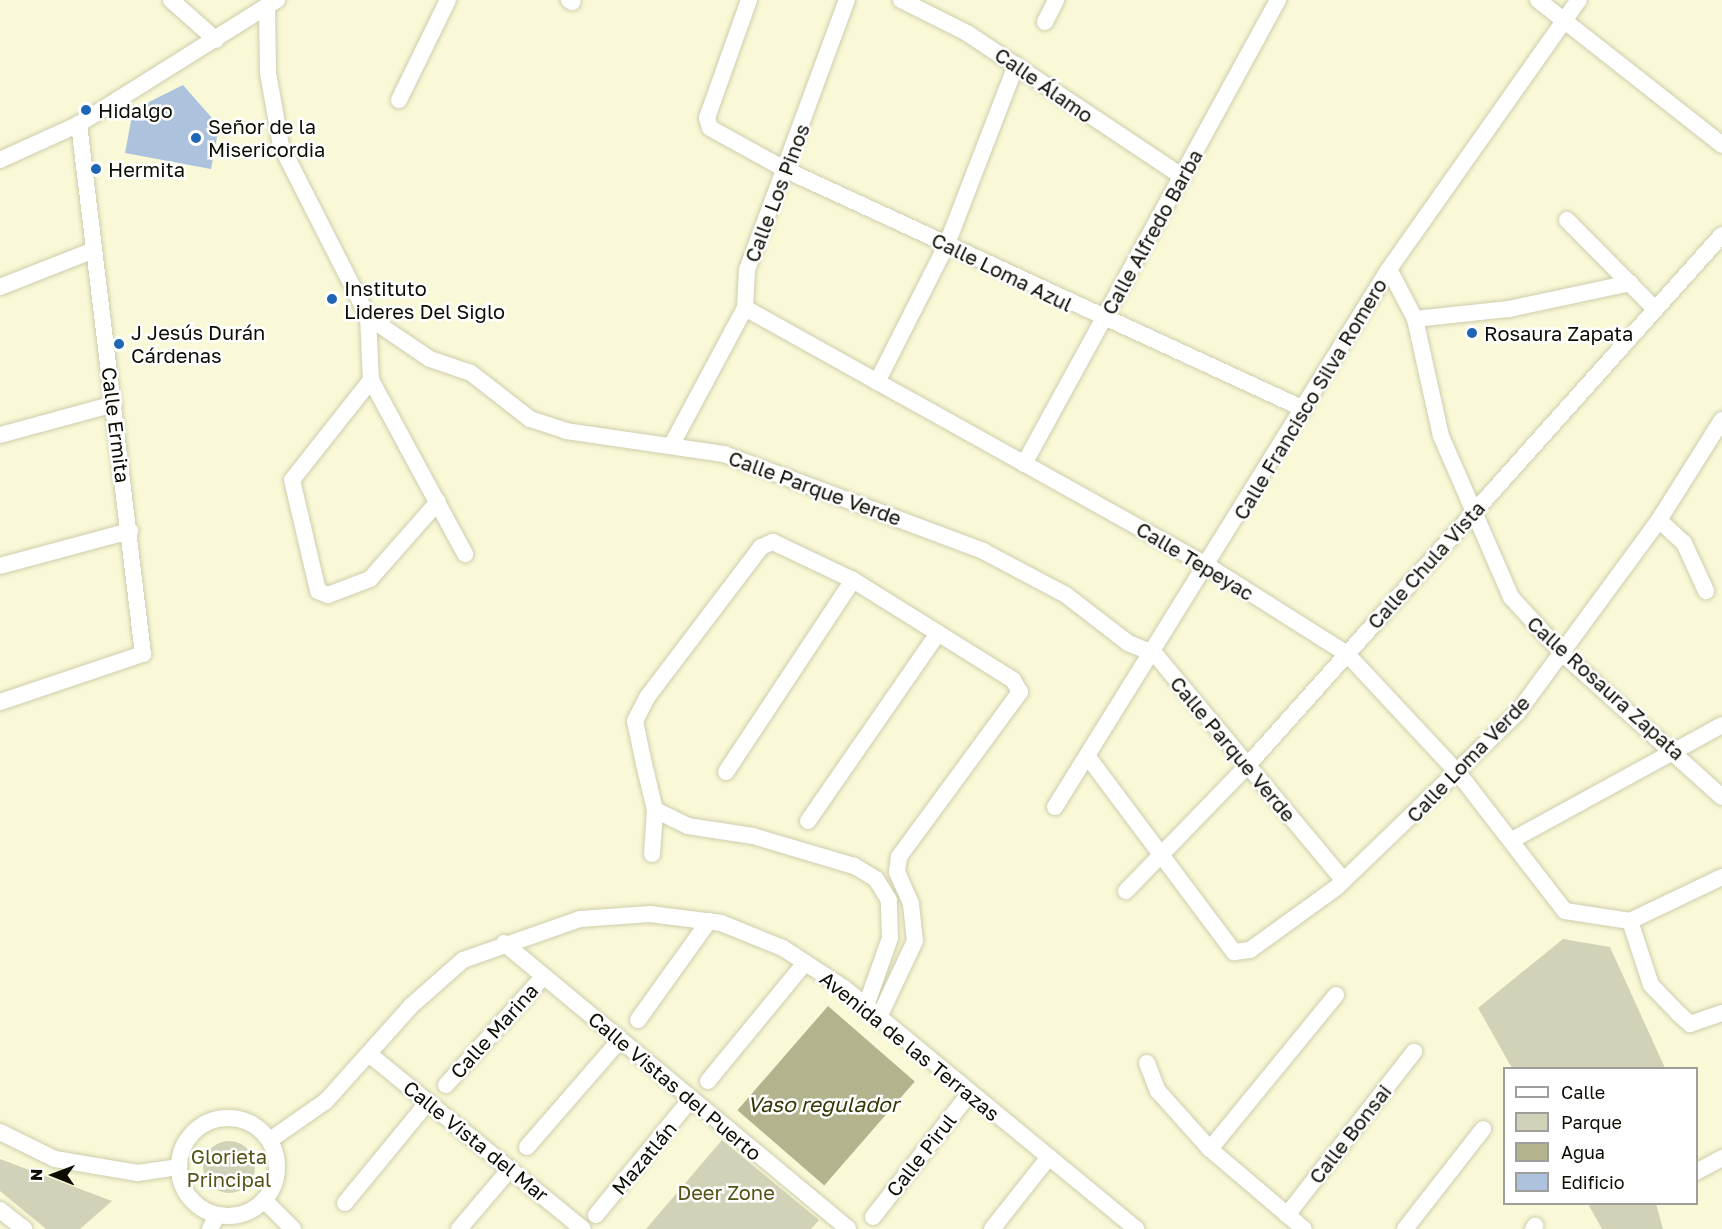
<!DOCTYPE html>
<meta charset="utf-8">
<style>
body{margin:0}
#map{position:relative;width:1722px;height:1229px;overflow:hidden;background:#f9f9d7;font-family:"Golos Text",sans-serif}
div>[style]{position:absolute}
.green>*{inset:0;background:#d2d2b8}
.round{border-radius:50%}
.water>*{inset:0;background:#b3b38e;transform-origin:0 0}
.building>*{inset:0;background:#adc2dc}
.roads{filter:drop-shadow(0 0 2px #cecdad) drop-shadow(0 0 2px #cecdad)}
.street>*{height:16px;margin:-8px;padding:0 8px;transform-origin:8px;border-radius:8px;background:#fff}
.street>.ring{margin:-8px;padding:0;box-sizing:content-box;background:none;border:16px solid #fff;border-radius:50%}
.dots>*{width:16px;height:16px;translate:-50% -50%;box-sizing:border-box;border:3px solid #fff;border-radius:50%}
span{translate:-50% -50%;white-space:nowrap;text-align:center;line-height:1.15;-webkit-text-stroke:5px #fff;paint-order:stroke}
.street-label{font-size:20px;color:#0e0d04}
.poi-label{font-size:20px;color:#0e0d04}
.left{translate:0 -50%;text-align:left}
.park-label{font-size:20px;color:#555215}
.water-label{font-size:21px;color:#393707;font-style:italic}
.legend{position:absolute;left:1503px;top:1067px;width:195px;height:138px;box-sizing:border-box;background:#fff;border:2px solid #9f9e9b;margin:0;padding:8px 10px;list-style:none;font-size:18px;color:#0e0d04}
.legend li{display:flex;align-items:center;gap:12px;height:30px}
.legend b{width:30px;border:2px solid #9f9e9b}
.north{position:absolute;left:24px;top:1145px;width:60px;height:60px;-webkit-text-stroke:4px #fff;paint-order:stroke;rotate:271deg;font-size:16px;font-weight:700;line-height:24px;text-align:center;color:#0e0d04}
.north::after{content:'';display:block;margin:auto;width:21px;height:27px;background:#0e0d04;clip-path:polygon(50% 0,100% 100%,50% 72%,0 100%)}
</style>
<div id="map">
<div class="green">
<i style="clip-path:polygon(1563px 939px,1610px 947px,1665px 1068px,1512px 1068px,1478px 1008px)"></i>
<i style="clip-path:polygon(722px 1140px,819px 1220px,811px 1229px,646px 1229px)"></i>
<i class="round" style="left:203px;top:1141px;width:52px;height:52px"></i>
<i style="clip-path:polygon(0 1159px,112px 1201px,80px 1229px,46px 1229px,0 1191px)"></i>
<i style="clip-path:polygon(1588px 1204px,1656px 1204px,1663px 1229px,1602px 1229px)"></i>
</div>
<div class="water">
<i style="left:828px;top:1006px;width:115px;height:138px;rotate:41deg"></i>
</div>
<div class="building">
<i style="clip-path:polygon(183px 85px,219px 126px,211px 169px,125px 153px,133px 110px)"></i>
</div>
<div class="roads">
<div class="street">
<i style="left:171px;top:0;width:60px;rotate:41.6deg"></i>
<i style="left:569px;top:0;width:4px;rotate:34deg"></i>
<i style="left:749px;top:0;width:125px;rotate:109.6deg"></i>
<i style="left:707px;top:118px;width:10px;rotate:73deg"></i>
<i style="left:710px;top:128px;width:87px;rotate:28.9deg"></i>
<i style="left:786px;top:170px;width:570px;rotate:24.77deg"></i>
<i style="left:901px;top:0;width:74px;rotate:26.6deg"></i>
<i style="left:967px;top:33px;width:260px;rotate:33.7deg"></i>
<i style="left:1538px;top:0;width:234px;rotate:38.2deg"></i>
<i style="left:267px;top:7px;width:66px;rotate:89.1deg"></i>
<i style="left:268px;top:73px;width:74px;rotate:79.9deg"></i>
<i style="left:281px;top:146px;width:192px;rotate:63deg"></i>
<i style="left:368px;top:317px;width:75px;rotate:34.1deg"></i>
<i style="left:430px;top:359px;width:43px;rotate:18.9deg"></i>
<i style="left:471px;top:373px;width:75px;rotate:37.9deg"></i>
<i style="left:530px;top:419px;width:38px;rotate:18deg"></i>
<i style="left:566px;top:431px;width:160px;rotate:8.3deg"></i>
<i style="left:724px;top:454px;width:277px;rotate:20.5deg"></i>
<i style="left:983px;top:551px;width:94px;rotate:27.9deg"></i>
<i style="left:1066px;top:595px;width:78px;rotate:37.7deg"></i>
<i style="left:1128px;top:643px;width:29px;rotate:22deg"></i>
<i style="left:1155px;top:654px;width:294px;rotate:50.2deg"></i>
<i style="left:1045px;top:22px;width:25px;rotate:-63deg"></i>
<i style="left:399px;top:100px;width:111px;rotate:-63.9deg"></i>
<i style="left:0;top:160px;width:87px;rotate:-24.5deg"></i>
<i style="left:79px;top:124px;width:234px;rotate:-32.1deg"></i>
<i style="left:1567px;top:220px;width:125px;rotate:45.3deg"></i>
<i style="left:1389px;top:269px;width:56px;rotate:62.5deg"></i>
<i style="left:1415px;top:319px;width:120px;rotate:77.5deg"></i>
<i style="left:1441px;top:436px;width:176px;rotate:66.5deg"></i>
<i style="left:1511px;top:597px;width:76px;rotate:47.7deg"></i>
<i style="left:1562px;top:653px;width:215px;rotate:42deg"></i>
<i style="left:0;top:287px;width:101px;rotate:-21.5deg"></i>
<i style="left:745px;top:308px;width:530px;rotate:29.13deg"></i>
<i style="left:1208px;top:566px;width:165px;rotate:32.3deg"></i>
<i style="left:1347px;top:654px;width:164px;rotate:47deg"></i>
<i style="left:1459px;top:774px;width:173px;rotate:52.3deg"></i>
<i style="left:1565px;top:911px;width:66px;rotate:8.7deg"></i>
<i style="left:1630px;top:921px;width:102px;rotate:-25.6deg"></i>
<i style="left:368px;top:317px;width:63px;rotate:87.3deg"></i>
<i style="left:371px;top:380px;width:198px;rotate:61.6deg"></i>
<i style="left:1415px;top:319px;width:95px;rotate:-6.1deg"></i>
<i style="left:1509px;top:309px;width:124px;rotate:-12.1deg"></i>
<i style="left:371px;top:380px;width:127px;rotate:128.3deg"></i>
<i style="left:292px;top:480px;width:114px;rotate:76.8deg"></i>
<i style="left:318px;top:591px;width:11px;rotate:22deg"></i>
<i style="left:328px;top:595px;width:45px;rotate:-20.9deg"></i>
<i style="left:370px;top:579px;width:103px;rotate:-48.6deg"></i>
<i style="left:877px;top:382px;width:155px;rotate:-63.1deg"></i>
<i style="left:947px;top:244px;width:192px;rotate:-68.9deg"></i>
<i style="left:0;top:435px;width:118px;rotate:-15.2deg"></i>
<i style="left:671px;top:446px;width:157px;rotate:-61.8deg"></i>
<i style="left:745px;top:308px;width:38px;rotate:-87deg"></i>
<i style="left:747px;top:270px;width:288px;rotate:-69.7deg"></i>
<i style="left:1024px;top:464px;width:529px;rotate:-61.3deg"></i>
<i style="left:1659px;top:520px;width:34px;rotate:43deg"></i>
<i style="left:1684px;top:543px;width:53px;rotate:65.4deg"></i>
<i style="left:0;top:566px;width:135px;rotate:-15.1deg"></i>
<i style="left:0;top:702px;width:151px;rotate:-18.6deg"></i>
<i style="left:143px;top:654px;width:534px;rotate:-96.89deg"></i>
<i style="left:1088px;top:757px;width:244px;rotate:53.2deg"></i>
<i style="left:1234px;top:952px;width:16px;rotate:-7deg"></i>
<i style="left:1250px;top:950px;width:107px;rotate:-35.9deg"></i>
<i style="left:1337px;top:887px;width:252px;rotate:-44deg"></i>
<i style="left:1518px;top:712px;width:238px;rotate:-53.7deg"></i>
<i style="left:1659px;top:520px;width:118px;rotate:-57.8deg"></i>
<i style="left:726px;top:772px;width:230px;rotate:-56.5deg"></i>
<i style="left:1055px;top:807px;width:633px;rotate:-58.17deg"></i>
<i style="left:1389px;top:269px;width:329px;rotate:-54.8deg"></i>
<i style="left:808px;top:821px;width:229px;rotate:-55.3deg"></i>
<i style="left:1512px;top:840px;width:239px;rotate:-28.7deg"></i>
<i style="left:652px;top:854px;width:44px;rotate:-86.1deg"></i>
<i style="left:1126px;top:891px;width:174px;rotate:-45.9deg"></i>
<i style="left:1247px;top:766px;width:712px;rotate:-48.19deg"></i>
<i style="left:1630px;top:921px;width:67px;rotate:71.8deg"></i>
<i style="left:1651px;top:985px;width:40px;rotate:46deg"></i>
<i style="left:1679px;top:1014px;width:15px;rotate:42deg"></i>
<i style="left:1690px;top:1024px;width:34px;rotate:-19deg"></i>
<i style="left:504px;top:943px;width:447px;rotate:39.7deg"></i>
<i style="left:866px;top:1006px;width:72px;rotate:-70.6deg"></i>
<i style="left:890px;top:938px;width:38px;rotate:-92deg"></i>
<i style="left:889px;top:900px;width:25px;rotate:-122deg"></i>
<i style="left:876px;top:879px;width:26px;rotate:-149deg"></i>
<i style="left:854px;top:866px;width:105px;rotate:-163.5deg"></i>
<i style="left:753px;top:836px;width:66px;rotate:-171.3deg"></i>
<i style="left:688px;top:826px;width:37px;rotate:-154deg"></i>
<i style="left:655px;top:810px;width:47px;rotate:-103.4deg"></i>
<i style="left:644px;top:764px;width:44px;rotate:-101.8deg"></i>
<i style="left:635px;top:721px;width:28px;rotate:-63deg"></i>
<i style="left:648px;top:696px;width:187px;rotate:-52.8deg"></i>
<i style="left:761px;top:547px;width:13px;rotate:-23deg"></i>
<i style="left:773px;top:542px;width:89px;rotate:25.4deg"></i>
<i style="left:853px;top:580px;width:189px;rotate:32deg"></i>
<i style="left:1013px;top:680px;width:14px;rotate:60deg"></i>
<i style="left:1020px;top:692px;width:205px;rotate:126.3deg"></i>
<i style="left:899px;top:857px;width:15px;rotate:98deg"></i>
<i style="left:897px;top:872px;width:35px;rotate:66deg"></i>
<i style="left:911px;top:904px;width:37px;rotate:84deg"></i>
<i style="left:915px;top:941px;width:84px;rotate:115.3deg"></i>
<i style="left:638px;top:1020px;width:122px;rotate:-54.4deg"></i>
<i style="left:369px;top:1054px;width:276px;rotate:39.3deg"></i>
<i style="left:1147px;top:1063px;width:30px;rotate:69deg"></i>
<i style="left:1158px;top:1091px;width:78px;rotate:48.1deg"></i>
<i style="left:1210px;top:1149px;width:123px;rotate:40.4deg"></i>
<i style="left:708px;top:1081px;width:153px;rotate:-50.6deg"></i>
<i style="left:446px;top:1085px;width:145px;rotate:-48.1deg"></i>
<i class="ring" style="left:179px;top:1118px;width:82px;height:82px"></i>
<i style="left:0;top:1132px;width:61px;rotate:26.1deg"></i>
<i style="left:55px;top:1159px;width:84px;rotate:9.6deg"></i>
<i style="left:138px;top:1173px;width:40px;rotate:-8.5deg"></i>
<i style="left:270px;top:1140px;width:68px;rotate:-34.9deg"></i>
<i style="left:326px;top:1101px;width:127px;rotate:-48.2deg"></i>
<i style="left:411px;top:1006px;width:69px;rotate:-41.5deg"></i>
<i style="left:463px;top:960px;width:124px;rotate:-19.3deg"></i>
<i style="left:580px;top:919px;width:70px;rotate:-4.1deg"></i>
<i style="left:650px;top:914px;width:72px;rotate:7.2deg"></i>
<i style="left:721px;top:923px;width:67px;rotate:22deg"></i>
<i style="left:783px;top:948px;width:73px;rotate:33.3deg"></i>
<i style="left:844px;top:988px;width:379px;rotate:39.5deg"></i>
<i style="left:527px;top:1147px;width:142px;rotate:-49deg"></i>
<i style="left:1210px;top:1149px;width:199px;rotate:-50.7deg"></i>
<i style="left:1696px;top:1172px;width:30px;rotate:-28deg"></i>
<i style="left:264px;top:1200px;width:41px;rotate:45deg"></i>
<i style="left:345px;top:1203px;width:131px;rotate:-50.6deg"></i>
<i style="left:0;top:1210px;width:31px;rotate:38deg"></i>
<i style="left:596px;top:1215px;width:150px;rotate:-50.7deg"></i>
<i style="left:1287px;top:1215px;width:207px;rotate:-52.1deg"></i>
<i style="left:873px;top:1217px;width:157px;rotate:-52deg"></i>
<i style="left:210px;top:1229px;width:16px;rotate:-63deg"></i>
<i style="left:459px;top:1229px;width:79px;rotate:-49.6deg"></i>
<i style="left:992px;top:1229px;width:92px;rotate:-51.6deg"></i>
<i style="left:1405px;top:1229px;width:127px;rotate:-52deg"></i>
<i style="left:1533px;top:1229px;width:4px;rotate:-56deg"></i>
</div>
</div>
<div class="dots">
<i style="left:86px;top:110px;background:#1f65b5"></i>
<i style="left:196px;top:138px;background:#1f65b5"></i>
<i style="left:96px;top:169px;background:#1f65b5"></i>
<i style="left:332px;top:299px;background:#1f65b5"></i>
<i style="left:1472px;top:333px;background:#1f65b5"></i>
<i style="left:119px;top:344px;background:#1f65b5"></i>
</div>
<div class="street-label">
<span style="left:1044px;top:85px;rotate:35deg">Calle Álamo</span>
<span style="left:777px;top:193px;rotate:-69deg">Calle Los Pinos</span>
<span style="left:1152px;top:232px;rotate:-61deg">Calle Alfredo Barba</span>
<span style="left:1002px;top:272px;rotate:26deg">Calle Loma Azul</span>
<span style="left:1310px;top:399px;rotate:-59deg">Calle Francisco Silva Romero</span>
<span style="left:116px;top:425px;rotate:83deg">Calle Ermita</span>
<span style="left:815px;top:488px;rotate:20deg">Calle Parque Verde</span>
<span style="left:1195px;top:561px;rotate:31deg">Calle Tepeyac</span>
<span style="left:1426px;top:565px;rotate:-48deg">Calle Chula Vista</span>
<span style="left:1606px;top:688px;rotate:42deg">Calle Rosaura Zapata</span>
<span style="left:1233px;top:749px;rotate:50deg">Calle Parque Verde</span>
<span style="left:1468px;top:759px;rotate:-46deg">Calle Loma Verde</span>
<span style="left:494px;top:1031px;rotate:-48deg">Calle Marina</span>
<span style="left:910px;top:1046px;rotate:39deg">Avenida de las Terrazas</span>
<span style="left:675px;top:1086px;rotate:40deg">Calle Vistas del Puerto</span>
<span style="left:1350px;top:1134px;rotate:-52deg">Calle Bonsai</span>
<span style="left:476px;top:1141px;rotate:39deg">Calle Vista del Mar</span>
<span style="left:921px;top:1155px;rotate:-52deg">Calle Pirul</span>
<span style="left:644px;top:1158px;rotate:-50deg">Mazatlán</span>
</div>
<div class="poi-label">
<span class="left" style="left:98px;top:110px">Hidalgo</span>
<span class="left" style="left:208px;top:138px">Señor de la<br>Misericordia</span>
<span class="left" style="left:108px;top:169px">Hermita</span>
<span class="left" style="left:344px;top:300px">Instituto<br>Lideres Del Siglo</span>
<span class="left" style="left:131px;top:344px">J Jesús Durán<br>Cárdenas</span>
<span class="left" style="left:1484px;top:333px">Rosaura Zapata</span>
</div>
<div class="park-label">
<span style="left:229px;top:1168px">Glorieta<br>Principal</span>
<span style="left:726px;top:1192px">Deer Zone</span>
</div>
<div class="water-label">
<span style="left:823px;top:1104px">Vaso regulador</span>
</div>
<ul class="legend">
<li><b style="height:8px;background:#fff"></b>Calle</li>
<li><b style="height:16px;background:#d2d2b8"></b>Parque</li>
<li><b style="height:16px;background:#b3b38e"></b>Agua</li>
<li><b style="height:16px;background:#adc2dc"></b>Edificio</li>
</ul>
<div class="north">N</div>
</div>
